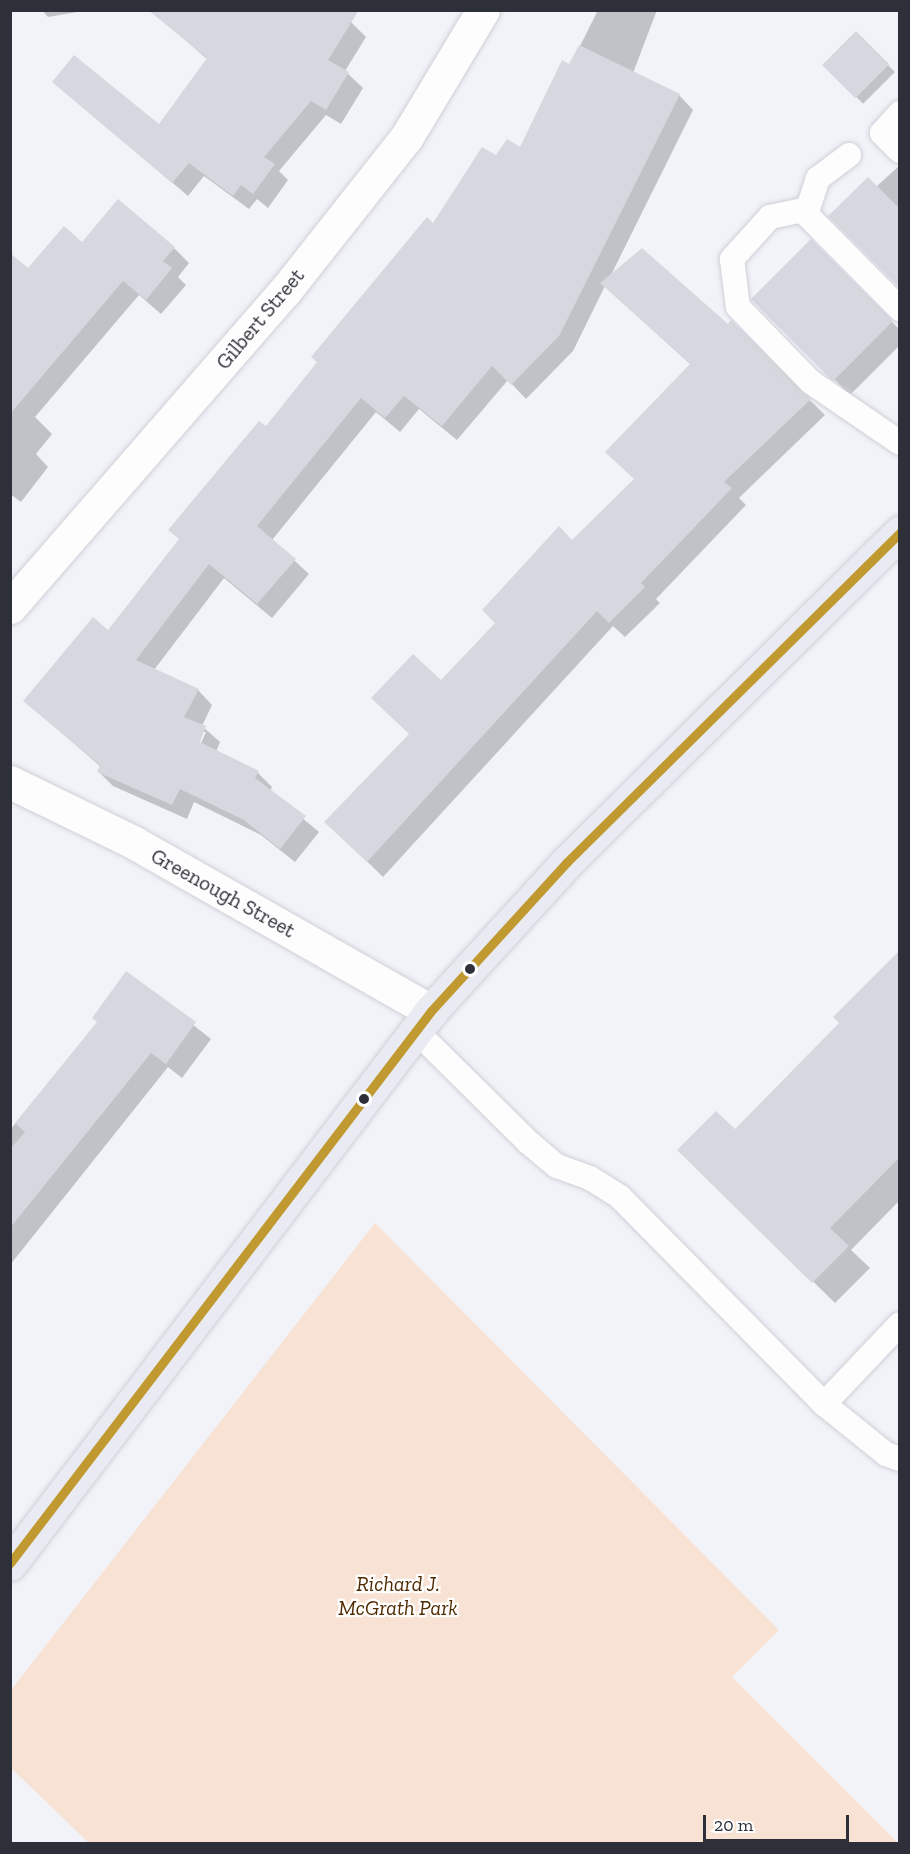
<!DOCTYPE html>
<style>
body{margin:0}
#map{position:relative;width:910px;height:1854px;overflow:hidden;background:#f2f3f9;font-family:"Zilla Slab",serif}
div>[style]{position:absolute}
.green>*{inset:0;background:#f8e2d4}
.shadow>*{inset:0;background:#0003;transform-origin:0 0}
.building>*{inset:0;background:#d6d8df;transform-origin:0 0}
.roads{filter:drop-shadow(0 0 2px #cfd0d7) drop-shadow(0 0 2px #cfd0d7)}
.service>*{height:24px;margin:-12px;padding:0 12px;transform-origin:12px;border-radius:12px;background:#fdfdfe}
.minor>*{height:33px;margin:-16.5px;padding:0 16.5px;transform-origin:16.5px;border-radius:16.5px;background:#fdfdfe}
.primary>*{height:33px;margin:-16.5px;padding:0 16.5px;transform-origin:16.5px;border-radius:16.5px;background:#e9eaf2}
.bus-1>*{height:9px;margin:-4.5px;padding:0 4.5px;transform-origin:4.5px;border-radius:4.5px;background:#c09a30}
.dots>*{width:16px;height:16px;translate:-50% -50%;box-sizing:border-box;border:3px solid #fff;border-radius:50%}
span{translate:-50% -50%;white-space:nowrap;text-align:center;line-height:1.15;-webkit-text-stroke:4.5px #fff;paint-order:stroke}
.street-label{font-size:21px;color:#2e3039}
.park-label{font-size:21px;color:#512b00;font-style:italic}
.frame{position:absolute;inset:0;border:12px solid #2e3039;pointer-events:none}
.scale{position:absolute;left:703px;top:1815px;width:146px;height:27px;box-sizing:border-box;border:3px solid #2e3039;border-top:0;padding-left:8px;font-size:18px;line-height:21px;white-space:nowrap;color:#2e3039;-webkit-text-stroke:4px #fff;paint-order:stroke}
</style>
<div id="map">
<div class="green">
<i style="clip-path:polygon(375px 1223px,779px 1630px,732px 1677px,898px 1843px,89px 1843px,11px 1768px,11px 1690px)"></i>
</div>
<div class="shadow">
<i style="clip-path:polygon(42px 10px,89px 10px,48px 17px)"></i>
<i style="clip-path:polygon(evenodd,598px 10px,657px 10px,633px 73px,679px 95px,693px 110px,610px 277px,728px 326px,731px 323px,825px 415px,739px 498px,746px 505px,656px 599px,660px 603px,625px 637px,613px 626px,383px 877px,342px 837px,411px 735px,441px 682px,636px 480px,691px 365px,605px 286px,573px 351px,526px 399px,508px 380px,457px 440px,419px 409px,400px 432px,376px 412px,272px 540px,309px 574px,272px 618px,224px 578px,154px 670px,198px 690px,212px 705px,202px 726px,220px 742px,216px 752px,258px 773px,272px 787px,270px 791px,319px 832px,295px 862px,261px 835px,194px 802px,187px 819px,113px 786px,99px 772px,101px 767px,25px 701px,108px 633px,266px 428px,434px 225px,496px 158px,520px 149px,570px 66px,598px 10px,202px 732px,206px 732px,198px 750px,202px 732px)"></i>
<i style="clip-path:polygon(159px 17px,351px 22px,366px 37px,345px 71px,363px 88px,341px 124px,326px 115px,279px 171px,288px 180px,268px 208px,257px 199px,249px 209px,204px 176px,188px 196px,54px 82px,159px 126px,208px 60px)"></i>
<i style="left:856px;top:33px;width:55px;height:45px;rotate:45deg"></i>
<i style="clip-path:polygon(900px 165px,900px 286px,876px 187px)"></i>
<i style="clip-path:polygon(811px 241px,900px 330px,900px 345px,850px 395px,754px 300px)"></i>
<i style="clip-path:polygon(82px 244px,174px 248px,189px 263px,178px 277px,186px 285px,161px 314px,139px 295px,35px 417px,52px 434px,36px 454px,48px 467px,21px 502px,10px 494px,10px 255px,28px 270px)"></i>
<i style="clip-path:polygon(900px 952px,900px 1200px,851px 1250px,870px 1268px,835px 1303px,679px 1150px,735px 1131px,841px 1023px)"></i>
<i style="clip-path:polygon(127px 973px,211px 1039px,182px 1078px,168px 1067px,10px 1265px,10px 1130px,99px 1022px)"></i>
</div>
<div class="building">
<i style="clip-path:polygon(148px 10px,359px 10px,328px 60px,349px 72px,326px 110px,311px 101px,264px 157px,275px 164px,253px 194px,241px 185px,233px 196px,189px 163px,172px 183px,52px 82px,74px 55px,159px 124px,207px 58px)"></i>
<i style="left:856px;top:31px;width:47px;height:48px;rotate:45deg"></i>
<i style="clip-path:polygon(579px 45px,680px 94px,559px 336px,511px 385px,492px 366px,442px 426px,404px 396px,385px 418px,361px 398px,257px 526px,296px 559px,257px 604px,209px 564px,136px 660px,199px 689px,184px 717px,206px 726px,200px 742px,259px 771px,255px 778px,306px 816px,280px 849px,244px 820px,180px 789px,172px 805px,97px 772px,100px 765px,23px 701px,93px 617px,108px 630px,179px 539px,168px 530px,259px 421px,266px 426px,317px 362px,311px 357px,427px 217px,433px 223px,482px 147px,496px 155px,507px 139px,520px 147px,562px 60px,569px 64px)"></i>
<i style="clip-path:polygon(868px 177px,900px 209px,900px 288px,828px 216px)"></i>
<i style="clip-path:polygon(118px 199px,175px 247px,163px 261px,172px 268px,146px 300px,123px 281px,10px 414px,10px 253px,28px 268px,64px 226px,82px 242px)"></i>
<i style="left:811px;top:239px;width:116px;height:85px;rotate:45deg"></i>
<i style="clip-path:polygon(642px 248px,728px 324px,731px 320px,811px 399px,724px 482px,732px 488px,641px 583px,645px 587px,609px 623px,597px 611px,367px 862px,324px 822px,409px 734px,371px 698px,413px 654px,441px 680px,495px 623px,482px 610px,559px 526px,572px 540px,634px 479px,605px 452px,690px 364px,600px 283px)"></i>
<i style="clip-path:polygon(900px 950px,900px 1157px,830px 1228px,849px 1246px,812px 1283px,677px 1150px,716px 1111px,735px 1129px,839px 1023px,833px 1017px)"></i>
<i style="clip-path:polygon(126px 971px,196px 1022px,166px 1064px,151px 1053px,10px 1228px,10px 1149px,25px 1132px,15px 1123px,97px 1022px,92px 1018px)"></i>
</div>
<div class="roads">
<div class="service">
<i style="left:900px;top:113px;width:27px;rotate:132deg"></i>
<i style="left:882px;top:133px;width:25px;rotate:45deg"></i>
<i style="left:849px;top:155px;width:39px;rotate:143deg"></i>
<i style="left:818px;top:178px;width:38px;rotate:108deg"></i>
<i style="left:806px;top:214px;width:134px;rotate:45.3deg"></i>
<i style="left:808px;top:209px;width:39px;rotate:168deg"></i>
<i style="left:770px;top:217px;width:57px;rotate:132.1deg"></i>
<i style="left:732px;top:259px;width:48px;rotate:82.9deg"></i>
<i style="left:738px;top:307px;width:105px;rotate:45.8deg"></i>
<i style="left:811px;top:382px;width:108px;rotate:34.4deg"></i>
<i style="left:416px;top:1031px;width:158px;rotate:44.7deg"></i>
<i style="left:528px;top:1142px;width:38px;rotate:40deg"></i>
<i style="left:557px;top:1166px;width:35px;rotate:20deg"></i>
<i style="left:590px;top:1178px;width:36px;rotate:32deg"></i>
<i style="left:620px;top:1197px;width:291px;rotate:45.4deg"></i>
<i style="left:824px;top:1404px;width:80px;rotate:38.9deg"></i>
<i style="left:886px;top:1454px;width:15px;rotate:20deg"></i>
<i style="left:824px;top:1404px;width:110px;rotate:-46.5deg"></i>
</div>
<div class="minor">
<i style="left:10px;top:607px;width:419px;rotate:-49deg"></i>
<i style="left:285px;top:291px;width:195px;rotate:-51.7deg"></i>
<i style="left:406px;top:138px;width:149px;rotate:-59deg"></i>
<i style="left:10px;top:782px;width:137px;rotate:26deg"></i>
<i style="left:133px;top:842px;width:343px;rotate:29.6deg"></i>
</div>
<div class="primary">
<i style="left:10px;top:1564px;width:695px;rotate:-52.72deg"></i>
<i style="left:431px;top:1011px;width:202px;rotate:-47.6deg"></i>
<i style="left:567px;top:862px;width:469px;rotate:-44.7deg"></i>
</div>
</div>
<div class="bus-1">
<i style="left:10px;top:1563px;width:694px;rotate:-52.67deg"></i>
<i style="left:431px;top:1011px;width:202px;rotate:-47.6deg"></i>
<i style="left:567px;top:862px;width:469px;rotate:-44.7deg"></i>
</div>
<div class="dots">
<i style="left:470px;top:969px;background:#2e3039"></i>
<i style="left:364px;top:1099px;background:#2e3039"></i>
</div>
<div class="street-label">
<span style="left:260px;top:319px;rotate:-50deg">Gilbert Street</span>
<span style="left:223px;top:893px;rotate:29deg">Greenough Street</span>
</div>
<div class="park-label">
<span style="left:398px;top:1596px">Richard J.<br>McGrath Park</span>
</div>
<div class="frame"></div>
<div class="scale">20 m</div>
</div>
